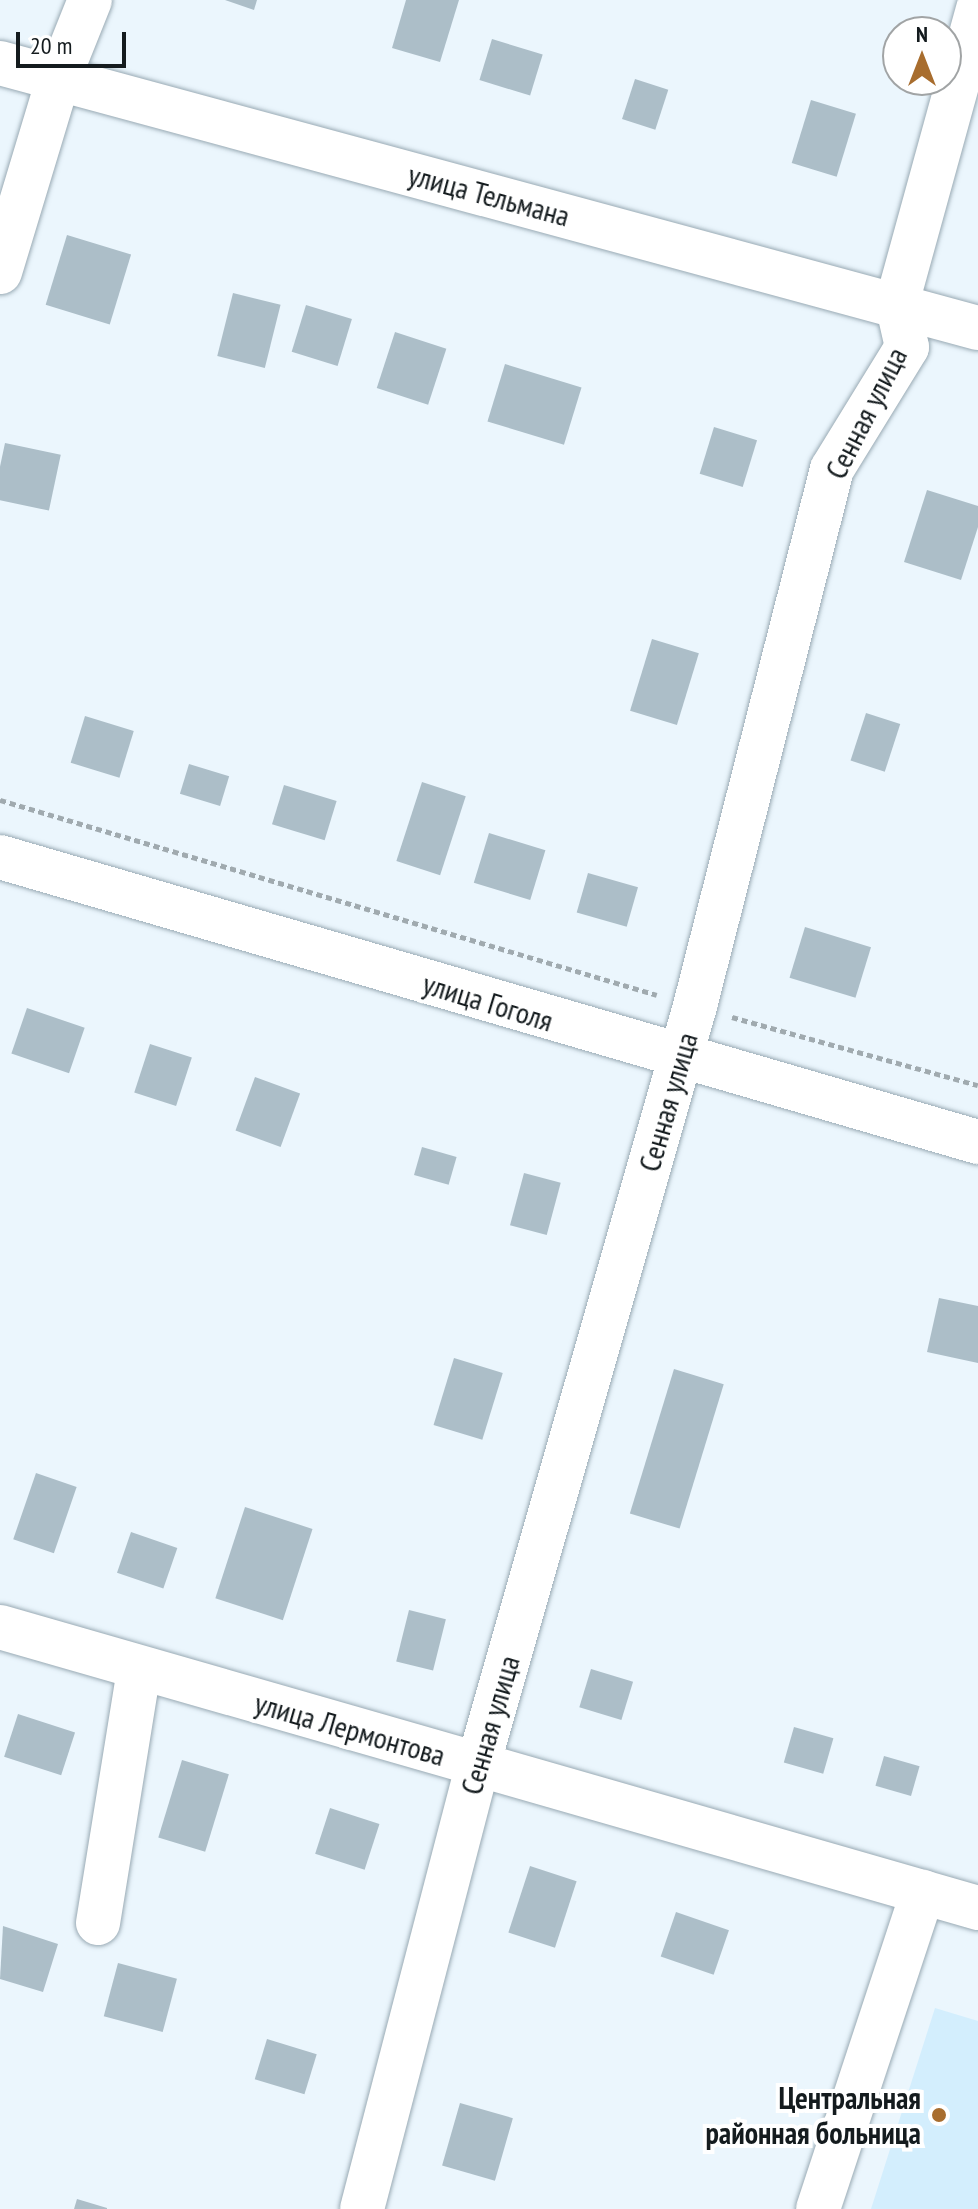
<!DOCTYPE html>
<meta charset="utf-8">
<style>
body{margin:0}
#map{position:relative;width:978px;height:2209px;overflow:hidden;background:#ebf6fd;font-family:"PT Sans Narrow",sans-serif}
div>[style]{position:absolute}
.built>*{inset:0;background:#d3eefd}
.building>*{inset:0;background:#acbec8;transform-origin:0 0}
.path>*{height:5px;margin-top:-2.5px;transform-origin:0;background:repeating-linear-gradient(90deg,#a0aaaf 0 6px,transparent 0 10px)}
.roads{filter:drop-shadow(0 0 2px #99aab4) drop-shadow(0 0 2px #99aab4)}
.minor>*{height:44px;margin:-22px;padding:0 22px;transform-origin:22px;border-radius:22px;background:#fff}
.dots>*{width:22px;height:22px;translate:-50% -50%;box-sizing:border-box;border:4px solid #fff;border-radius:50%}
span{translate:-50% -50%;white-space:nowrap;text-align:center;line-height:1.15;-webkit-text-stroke:8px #fff;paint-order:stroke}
.street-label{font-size:30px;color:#141b1e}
.poi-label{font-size:30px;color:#141b1e;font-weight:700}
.right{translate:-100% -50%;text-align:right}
.north{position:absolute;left:882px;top:16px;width:80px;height:80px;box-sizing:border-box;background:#fff;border:2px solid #a1a4a5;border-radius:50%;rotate:0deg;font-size:22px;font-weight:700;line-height:32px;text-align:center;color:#141b1e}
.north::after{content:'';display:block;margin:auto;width:28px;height:36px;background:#a86d2e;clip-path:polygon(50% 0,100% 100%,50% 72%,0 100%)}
.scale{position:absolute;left:16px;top:32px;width:110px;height:36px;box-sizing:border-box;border:4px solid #141b1e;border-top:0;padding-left:10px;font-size:24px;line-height:28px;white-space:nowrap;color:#141b1e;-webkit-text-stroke:6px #fff;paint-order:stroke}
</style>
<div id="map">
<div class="built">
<i style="clip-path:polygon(935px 2008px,978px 2021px,978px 2209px,871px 2209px)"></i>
</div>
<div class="building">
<i style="clip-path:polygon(225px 0,257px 0,254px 10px)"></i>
<i style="clip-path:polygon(406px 0,459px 0,440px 62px,392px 48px)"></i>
<i style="left:492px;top:39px;width:53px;height:43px;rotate:17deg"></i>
<i style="left:635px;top:79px;width:35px;height:42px;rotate:18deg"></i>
<i style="left:811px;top:100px;width:47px;height:66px;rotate:17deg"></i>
<i style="left:67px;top:235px;width:67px;height:73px;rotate:17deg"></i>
<i style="left:233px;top:293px;width:49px;height:65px;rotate:14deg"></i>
<i style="left:306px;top:305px;width:48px;height:49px;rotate:17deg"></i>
<i style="left:395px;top:332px;width:54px;height:59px;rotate:18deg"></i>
<i style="left:505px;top:364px;width:80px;height:60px;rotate:17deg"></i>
<i style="left:714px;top:427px;width:45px;height:49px;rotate:17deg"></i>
<i style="left:5px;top:443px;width:57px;height:57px;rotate:12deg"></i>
<i style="clip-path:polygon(927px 490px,978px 506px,978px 527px,961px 580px,904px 562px)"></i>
<i style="left:652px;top:639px;width:49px;height:75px;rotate:17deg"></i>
<i style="left:866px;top:713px;width:36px;height:50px;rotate:18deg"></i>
<i style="left:85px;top:716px;width:51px;height:49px;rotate:17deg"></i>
<i style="left:189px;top:764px;width:42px;height:31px;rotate:17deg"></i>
<i style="left:422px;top:782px;width:46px;height:83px;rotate:18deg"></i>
<i style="left:284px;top:785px;width:55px;height:41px;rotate:17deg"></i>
<i style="left:489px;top:833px;width:59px;height:52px;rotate:17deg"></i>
<i style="left:588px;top:873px;width:52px;height:41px;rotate:16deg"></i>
<i style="left:805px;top:927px;width:69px;height:53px;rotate:17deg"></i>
<i style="left:27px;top:1008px;width:61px;height:48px;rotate:19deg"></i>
<i style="left:150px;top:1044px;width:44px;height:51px;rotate:18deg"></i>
<i style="left:255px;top:1077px;width:48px;height:57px;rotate:20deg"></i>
<i style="left:422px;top:1147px;width:36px;height:29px;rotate:16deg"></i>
<i style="left:524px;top:1173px;width:38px;height:54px;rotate:15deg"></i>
<i style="clip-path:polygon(939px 1298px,978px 1306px,978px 1363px,927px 1352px)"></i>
<i style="left:454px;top:1358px;width:51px;height:70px;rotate:17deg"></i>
<i style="left:674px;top:1369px;width:52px;height:151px;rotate:17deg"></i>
<i style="left:36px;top:1473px;width:43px;height:70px;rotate:19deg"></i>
<i style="left:245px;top:1507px;width:71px;height:96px;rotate:18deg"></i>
<i style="left:131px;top:1532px;width:49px;height:43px;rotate:19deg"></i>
<i style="left:409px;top:1610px;width:38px;height:53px;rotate:14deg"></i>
<i style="left:591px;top:1669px;width:44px;height:40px;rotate:17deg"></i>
<i style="left:18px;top:1714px;width:60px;height:45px;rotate:18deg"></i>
<i style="left:794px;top:1727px;width:41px;height:37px;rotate:16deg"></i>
<i style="left:884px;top:1756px;width:37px;height:31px;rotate:16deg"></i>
<i style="left:182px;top:1760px;width:49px;height:81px;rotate:17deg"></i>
<i style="left:330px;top:1808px;width:52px;height:48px;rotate:18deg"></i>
<i style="left:530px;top:1866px;width:49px;height:70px;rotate:18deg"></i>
<i style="left:676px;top:1912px;width:56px;height:47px;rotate:19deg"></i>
<i style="clip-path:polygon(3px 1926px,58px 1944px,43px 1992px,0 1979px)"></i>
<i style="left:118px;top:1963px;width:61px;height:55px;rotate:15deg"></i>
<i style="left:267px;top:2039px;width:52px;height:42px;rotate:17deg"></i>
<i style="left:460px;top:2103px;width:55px;height:65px;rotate:16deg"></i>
<i style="clip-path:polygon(77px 2199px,107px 2208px,107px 2209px,74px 2209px)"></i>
</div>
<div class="path">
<i style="left:0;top:800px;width:685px;rotate:16.53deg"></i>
<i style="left:732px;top:1017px;width:255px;rotate:15.5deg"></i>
</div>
<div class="roads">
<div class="minor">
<i style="left:0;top:63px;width:1013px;rotate:15.16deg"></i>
<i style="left:0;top:272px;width:201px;rotate:-73.2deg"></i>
<i style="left:58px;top:80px;width:86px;rotate:-68.2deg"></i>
<i style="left:0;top:857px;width:1019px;rotate:16.25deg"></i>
<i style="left:0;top:1627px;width:1018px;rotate:16.03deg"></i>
<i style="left:98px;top:1923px;width:256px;rotate:-80.8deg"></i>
<i style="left:362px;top:2209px;width:459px;rotate:-75.4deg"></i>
<i style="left:478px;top:1765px;width:789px;rotate:-74.04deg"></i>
<i style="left:695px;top:1006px;width:554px;rotate:-75.69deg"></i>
<i style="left:832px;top:469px;width:143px;rotate:-58.4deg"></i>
<i style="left:907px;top:347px;width:45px;rotate:-102.8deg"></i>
<i style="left:897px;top:303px;width:306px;rotate:-74.6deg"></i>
<i style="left:818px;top:2209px;width:334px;rotate:-71.7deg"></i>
</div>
</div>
<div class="dots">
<i style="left:939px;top:2115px;background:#a86d2e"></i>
</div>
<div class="street-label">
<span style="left:489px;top:195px;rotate:15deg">улица Тельмана</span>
<span style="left:866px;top:413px;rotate:-63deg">Сенная улица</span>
<span style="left:488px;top:1002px;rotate:17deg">улица Гоголя</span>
<span style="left:668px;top:1102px;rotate:-74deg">Сенная улица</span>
<span style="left:490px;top:1725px;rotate:-74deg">Сенная улица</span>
<span style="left:350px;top:1729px;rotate:16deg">улица Лермонтова</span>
</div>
<div class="poi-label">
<span class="right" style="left:921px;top:2115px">Центральная<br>районная больница</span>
</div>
<div class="north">N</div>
<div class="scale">20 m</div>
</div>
